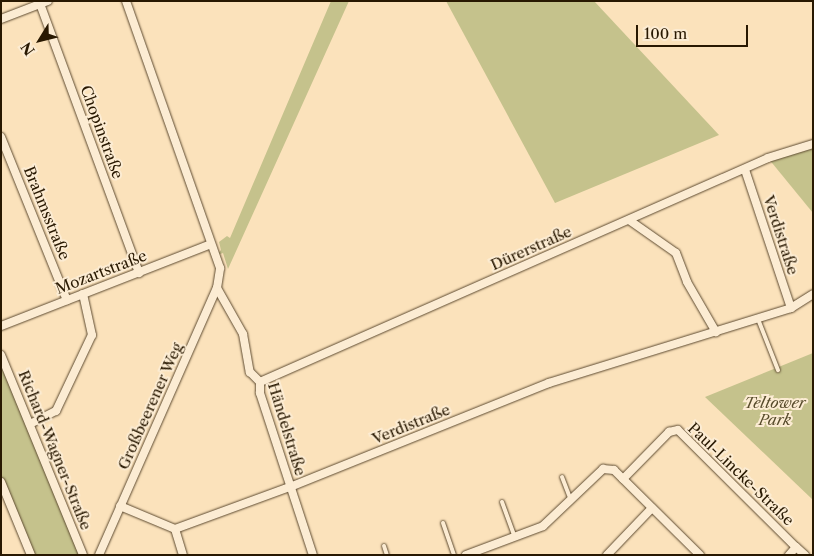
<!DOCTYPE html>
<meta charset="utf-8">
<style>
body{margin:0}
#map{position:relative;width:814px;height:556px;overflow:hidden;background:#fbe2bb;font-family:"Libre Caslon Text",serif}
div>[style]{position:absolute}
.green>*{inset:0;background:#c5c28c}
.roads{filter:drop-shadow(0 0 1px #5d4a30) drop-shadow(0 0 1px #5d4a30)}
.lane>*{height:4px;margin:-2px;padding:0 2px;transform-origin:2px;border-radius:2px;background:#fcecd3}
.street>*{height:8px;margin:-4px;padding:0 4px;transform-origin:4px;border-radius:4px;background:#fcecd3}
span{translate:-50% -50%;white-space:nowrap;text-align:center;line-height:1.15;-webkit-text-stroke:4px #fcecd3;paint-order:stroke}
.street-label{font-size:15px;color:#281801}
.park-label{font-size:15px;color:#574b2b;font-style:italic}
.frame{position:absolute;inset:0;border:2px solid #281801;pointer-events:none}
.north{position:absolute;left:15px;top:15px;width:50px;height:50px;-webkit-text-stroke:4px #fcecd3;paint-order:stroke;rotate:234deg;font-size:14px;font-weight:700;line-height:20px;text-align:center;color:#281801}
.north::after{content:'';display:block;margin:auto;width:18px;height:22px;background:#281801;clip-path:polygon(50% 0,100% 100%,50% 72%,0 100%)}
.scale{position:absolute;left:636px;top:25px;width:112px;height:22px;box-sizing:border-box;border:2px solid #281801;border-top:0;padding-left:6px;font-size:15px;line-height:18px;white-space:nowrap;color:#281801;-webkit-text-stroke:4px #fcecd3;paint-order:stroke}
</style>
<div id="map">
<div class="green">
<i style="clip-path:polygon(331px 1px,349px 1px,228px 269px,223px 253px,217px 255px,221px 250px,219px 242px,227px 236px,230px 238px)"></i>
<i style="clip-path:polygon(446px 1px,594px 1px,719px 135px,555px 203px)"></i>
<i style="clip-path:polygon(813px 144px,813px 213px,768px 158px)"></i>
<i style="clip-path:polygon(813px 353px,813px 500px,705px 397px)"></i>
<i style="clip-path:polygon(1px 355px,83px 555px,31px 555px,1px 482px)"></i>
</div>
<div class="roads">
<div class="lane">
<i style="left:758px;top:319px;width:55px;rotate:68.6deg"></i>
<i style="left:562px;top:477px;width:25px;rotate:69deg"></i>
<i style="left:502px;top:502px;width:37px;rotate:70deg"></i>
<i style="left:443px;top:523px;width:34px;rotate:71deg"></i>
<i style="left:384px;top:546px;width:9px;rotate:72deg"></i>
</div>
<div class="street">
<i style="left:39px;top:1px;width:290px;rotate:69.8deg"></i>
<i style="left:1px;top:19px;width:50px;rotate:-21deg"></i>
<i style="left:1px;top:137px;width:176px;rotate:68deg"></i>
<i style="left:629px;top:220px;width:57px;rotate:35.1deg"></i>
<i style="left:676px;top:253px;width:31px;rotate:69deg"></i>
<i style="left:687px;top:282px;width:58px;rotate:59.9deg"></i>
<i style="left:217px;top:288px;width:53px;rotate:60.5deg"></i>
<i style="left:243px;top:334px;width:39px;rotate:80deg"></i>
<i style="left:250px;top:372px;width:14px;rotate:45deg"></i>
<i style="left:791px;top:308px;width:26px;rotate:-32deg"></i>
<i style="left:1px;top:326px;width:225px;rotate:-21.3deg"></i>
<i style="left:1px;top:355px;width:216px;rotate:67.7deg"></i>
<i style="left:260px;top:382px;width:555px;rotate:-23.79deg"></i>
<i style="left:768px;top:158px;width:47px;rotate:-17.3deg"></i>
<i style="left:260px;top:382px;width:11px;rotate:90deg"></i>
<i style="left:260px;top:393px;width:170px;rotate:71.9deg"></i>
<i style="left:32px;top:423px;width:27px;rotate:-27deg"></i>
<i style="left:56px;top:411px;width:84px;rotate:-64.7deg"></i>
<i style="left:92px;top:335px;width:42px;rotate:-102.4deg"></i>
<i style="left:623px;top:479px;width:66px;rotate:-45.6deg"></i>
<i style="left:669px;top:432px;width:9px;rotate:-13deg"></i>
<i style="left:678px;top:430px;width:166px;rotate:44.8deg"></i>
<i style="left:796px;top:547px;width:11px;rotate:131deg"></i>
<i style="left:1px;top:482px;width:79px;rotate:67.7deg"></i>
<i style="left:120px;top:506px;width:60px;rotate:22.7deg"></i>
<i style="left:175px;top:529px;width:122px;rotate:-20.1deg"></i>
<i style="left:290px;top:487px;width:279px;rotate:-21.9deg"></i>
<i style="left:549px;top:383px;width:253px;rotate:-17.2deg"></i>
<i style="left:791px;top:308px;width:145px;rotate:-108.4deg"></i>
<i style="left:175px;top:529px;width:27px;rotate:73deg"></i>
<i style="left:796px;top:547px;width:12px;rotate:42deg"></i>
<i style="left:99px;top:555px;width:292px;rotate:-66.2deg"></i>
<i style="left:217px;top:288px;width:20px;rotate:-81deg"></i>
<i style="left:220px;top:268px;width:283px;rotate:-109.4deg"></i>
<i style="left:466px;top:555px;width:82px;rotate:-20.6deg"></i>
<i style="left:543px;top:526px;width:83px;rotate:-43.5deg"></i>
<i style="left:603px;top:469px;width:11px;rotate:5deg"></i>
<i style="left:614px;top:470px;width:121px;rotate:44.7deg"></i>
<i style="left:607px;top:555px;width:65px;rotate:-46.2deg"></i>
</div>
</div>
<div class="street-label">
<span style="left:102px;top:132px;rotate:70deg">Chopinstraße</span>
<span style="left:47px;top:213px;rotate:68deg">Brahmsstraße</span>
<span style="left:781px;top:235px;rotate:72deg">Verdistraße</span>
<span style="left:531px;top:248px;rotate:-24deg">Dürerstraße</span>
<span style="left:101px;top:272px;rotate:-21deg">Mozartstraße</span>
<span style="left:150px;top:406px;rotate:-66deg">Großbeerener Weg</span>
<span style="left:411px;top:424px;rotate:-22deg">Verdistraße</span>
<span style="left:287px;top:429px;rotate:73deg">Händelstraße</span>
<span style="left:55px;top:450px;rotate:68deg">Richard-Wagner-Straße</span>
<span style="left:741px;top:474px;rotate:44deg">Paul-Lincke-Straße</span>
</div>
<div class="park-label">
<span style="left:775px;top:411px">Teltower<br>Park</span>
</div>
<div class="frame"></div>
<div class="north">N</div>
<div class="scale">100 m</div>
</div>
